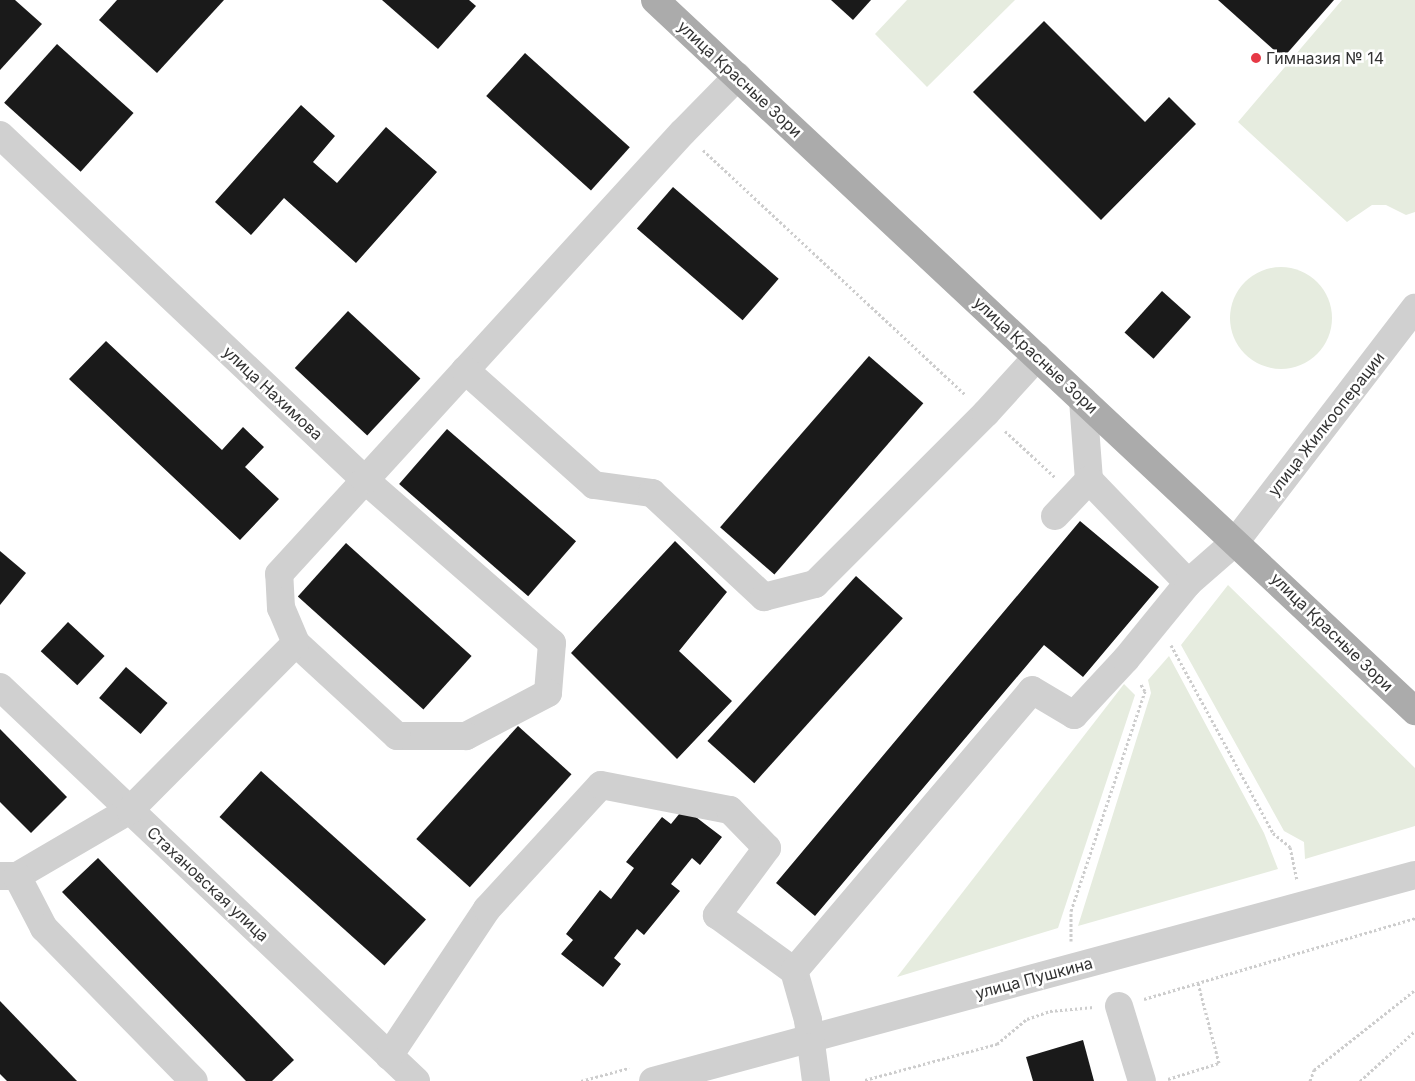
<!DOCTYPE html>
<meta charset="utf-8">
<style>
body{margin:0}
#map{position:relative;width:1415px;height:1081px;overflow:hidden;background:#fff;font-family:Inter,sans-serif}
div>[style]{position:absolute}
.green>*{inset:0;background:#e6ecdf}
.round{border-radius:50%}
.building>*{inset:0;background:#1a1a1a;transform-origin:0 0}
.path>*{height:3px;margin-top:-1.5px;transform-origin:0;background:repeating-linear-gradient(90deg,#cdcdcd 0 2.5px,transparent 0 5px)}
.minor>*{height:28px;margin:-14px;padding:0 14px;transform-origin:14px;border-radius:14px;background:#d0d0d0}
.major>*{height:28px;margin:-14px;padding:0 14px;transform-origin:14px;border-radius:14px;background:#ababab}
.dots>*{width:14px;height:14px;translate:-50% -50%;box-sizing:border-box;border:2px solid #fff;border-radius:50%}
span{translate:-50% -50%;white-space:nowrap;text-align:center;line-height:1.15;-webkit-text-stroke:5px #fff;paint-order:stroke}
.poi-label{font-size:16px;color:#333}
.left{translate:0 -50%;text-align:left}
.street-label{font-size:16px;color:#333}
</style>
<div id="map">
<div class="green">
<i style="clip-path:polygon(907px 0,1015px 0,927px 87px,875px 34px)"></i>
<i style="clip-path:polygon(1342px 0,1415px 0,1415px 212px,1406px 215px,1386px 205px,1372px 205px,1347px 222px,1238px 122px)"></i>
<i class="round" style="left:1230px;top:267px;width:102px;height:102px"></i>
<i style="clip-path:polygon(1228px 585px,1415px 768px,1415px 826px,1305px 859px,1304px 842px,1284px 831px,1181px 645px)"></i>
<i style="clip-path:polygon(1169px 656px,1264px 833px,1278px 869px,1078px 926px,1151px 693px,1148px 680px)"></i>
<i style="clip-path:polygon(1124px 684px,1135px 695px,1058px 928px,897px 977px)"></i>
</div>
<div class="building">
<i style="clip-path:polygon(0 0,15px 0,42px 24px,0 70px)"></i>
<i style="clip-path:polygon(117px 0,224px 0,157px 73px,99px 20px)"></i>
<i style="clip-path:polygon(382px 0,469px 0,476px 6px,438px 49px)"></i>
<i style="clip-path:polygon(831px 0,871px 0,853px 20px)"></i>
<i style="clip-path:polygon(1218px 0,1334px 0,1283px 58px)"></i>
<i style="clip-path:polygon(1044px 21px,1145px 122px,1169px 97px,1196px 124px,1101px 220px,973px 92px)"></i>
<i style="left:57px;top:44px;width:103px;height:79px;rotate:42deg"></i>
<i style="left:525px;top:53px;width:141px;height:58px;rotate:42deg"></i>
<i style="clip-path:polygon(301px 105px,335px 136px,313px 162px,337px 183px,386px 127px,437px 172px,356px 263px,284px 198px,251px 235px,215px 202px)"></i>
<i style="left:673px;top:187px;width:140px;height:55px;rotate:41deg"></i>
<i style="left:1162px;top:291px;width:39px;height:56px;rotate:42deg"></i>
<i style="left:348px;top:311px;width:99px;height:78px;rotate:43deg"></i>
<i style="clip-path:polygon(106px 341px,222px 450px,243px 427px,264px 447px,245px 467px,279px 499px,240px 540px,69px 379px)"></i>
<i style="left:869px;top:356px;width:72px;height:227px;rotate:41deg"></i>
<i style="left:447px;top:429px;width:171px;height:73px;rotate:41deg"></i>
<i style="clip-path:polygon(1080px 521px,1159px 587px,1083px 677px,1044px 645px,815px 916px,776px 883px)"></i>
<i style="clip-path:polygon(675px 541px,727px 592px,679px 651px,732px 701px,677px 759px,571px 653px)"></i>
<i style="left:346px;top:543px;width:169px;height:72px;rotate:42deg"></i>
<i style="clip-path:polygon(0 551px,26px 573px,0 605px)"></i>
<i style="left:856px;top:576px;width:63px;height:222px;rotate:42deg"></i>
<i style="left:68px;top:622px;width:50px;height:40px;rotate:43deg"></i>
<i style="left:126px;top:667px;width:55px;height:41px;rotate:41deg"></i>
<i style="left:518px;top:726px;width:72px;height:152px;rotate:42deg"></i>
<i style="clip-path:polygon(0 729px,67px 797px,31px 833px,0 802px)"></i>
<i style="left:261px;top:771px;width:222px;height:62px;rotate:42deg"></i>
<i style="clip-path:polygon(684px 808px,722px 837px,700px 865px,692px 858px,671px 884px,680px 891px,644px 935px,637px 929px,614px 958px,621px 964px,603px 987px,561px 954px,573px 940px,566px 934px,600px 890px,611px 899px,634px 868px,626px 862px,662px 817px,671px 824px)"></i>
<i style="clip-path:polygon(98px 858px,294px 1060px,272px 1081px,246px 1081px,62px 892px)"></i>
<i style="clip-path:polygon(0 1001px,77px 1081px,7px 1081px,0 1074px)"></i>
<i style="clip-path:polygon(1083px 1040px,1094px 1081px,1033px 1081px,1026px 1057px)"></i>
</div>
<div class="path">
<i style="left:703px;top:150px;width:359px;rotate:43deg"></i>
<i style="left:1005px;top:431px;width:69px;rotate:42.7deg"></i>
<i style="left:1171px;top:645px;width:214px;rotate:61.5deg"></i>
<i style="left:1273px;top:833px;width:22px;rotate:39deg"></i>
<i style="left:1290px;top:847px;width:33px;rotate:78deg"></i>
<i style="left:1071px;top:941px;width:30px;rotate:-90deg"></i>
<i style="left:1071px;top:911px;width:232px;rotate:-71.4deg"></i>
<i style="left:1145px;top:691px;width:9px;rotate:-122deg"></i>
<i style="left:1144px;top:999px;width:283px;rotate:-16.6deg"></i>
<i style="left:1168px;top:1079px;width:53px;rotate:-17.4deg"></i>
<i style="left:1219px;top:1063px;width:83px;rotate:-104.7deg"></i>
<i style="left:865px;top:1080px;width:137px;rotate:-15.3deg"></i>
<i style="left:997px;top:1044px;width:39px;rotate:-40deg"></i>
<i style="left:1027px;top:1019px;width:24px;rotate:-19deg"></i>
<i style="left:1050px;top:1011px;width:44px;rotate:-5.2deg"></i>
<i style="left:581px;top:1081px;width:50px;rotate:-15.2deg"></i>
<i style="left:1310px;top:1081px;width:12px;rotate:-70deg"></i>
<i style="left:1314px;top:1070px;width:129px;rotate:-38.4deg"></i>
<i style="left:1360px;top:1081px;width:74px;rotate:-42.3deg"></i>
</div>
<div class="minor">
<i style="left:0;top:135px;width:502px;rotate:43.39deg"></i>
<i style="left:365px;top:480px;width:248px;rotate:41.1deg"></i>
<i style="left:552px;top:643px;width:50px;rotate:94.6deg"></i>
<i style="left:548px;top:693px;width:93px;rotate:152.3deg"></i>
<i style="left:466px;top:736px;width:69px;rotate:180deg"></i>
<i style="left:397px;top:736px;width:137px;rotate:-137.4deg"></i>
<i style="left:296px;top:643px;width:38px;rotate:-113deg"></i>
<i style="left:281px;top:608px;width:34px;rotate:-93deg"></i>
<i style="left:279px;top:574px;width:127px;rotate:-47.5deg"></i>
<i style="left:365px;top:480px;width:471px;rotate:-47.6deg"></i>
<i style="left:683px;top:132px;width:78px;rotate:-45.5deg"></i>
<i style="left:465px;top:370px;width:173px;rotate:41.7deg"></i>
<i style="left:594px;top:485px;width:59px;rotate:7.9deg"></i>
<i style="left:652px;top:493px;width:153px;rotate:42.9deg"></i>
<i style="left:764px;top:597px;width:53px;rotate:-14.3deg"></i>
<i style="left:815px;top:584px;width:242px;rotate:-45deg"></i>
<i style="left:986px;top:413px;width:76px;rotate:-47.7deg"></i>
<i style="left:1083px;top:400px;width:80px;rotate:85.7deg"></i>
<i style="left:1089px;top:480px;width:143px;rotate:46.1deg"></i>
<i style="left:1055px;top:516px;width:50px;rotate:-46.6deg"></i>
<i style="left:0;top:687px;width:573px;rotate:43.44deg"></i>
<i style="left:0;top:876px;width:17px"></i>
<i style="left:17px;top:876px;width:131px;rotate:-30.3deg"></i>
<i style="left:130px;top:810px;width:235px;rotate:-45.2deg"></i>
<i style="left:17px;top:876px;width:59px;rotate:62.6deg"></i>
<i style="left:44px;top:928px;width:214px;rotate:45.6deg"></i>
<i style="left:1119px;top:1006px;width:78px;rotate:73deg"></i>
<i style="left:389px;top:1056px;width:177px;rotate:-56.3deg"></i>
<i style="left:487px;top:909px;width:168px;rotate:-47.4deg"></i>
<i style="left:601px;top:785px;width:131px;rotate:11deg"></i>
<i style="left:730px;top:810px;width:53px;rotate:45.8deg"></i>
<i style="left:767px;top:848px;width:84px;rotate:126.7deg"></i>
<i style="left:717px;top:915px;width:95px;rotate:36deg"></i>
<i style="left:653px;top:1081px;width:789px;rotate:-15.13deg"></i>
<i style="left:816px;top:1081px;width:62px;rotate:-97.5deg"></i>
<i style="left:808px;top:1020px;width:51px;rotate:-105.9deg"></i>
<i style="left:794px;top:971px;width:368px;rotate:-49.7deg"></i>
<i style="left:1032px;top:690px;width:49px;rotate:30.8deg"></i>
<i style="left:1074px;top:715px;width:76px;rotate:-47.1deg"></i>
<i style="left:1126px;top:659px;width:98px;rotate:-50.8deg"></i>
<i style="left:1188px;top:583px;width:64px;rotate:-41.2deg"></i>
<i style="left:1236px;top:541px;width:294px;rotate:-52.5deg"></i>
</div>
<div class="major">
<i style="left:655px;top:0;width:1041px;rotate:43.09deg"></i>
</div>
<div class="dots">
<i style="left:1256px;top:58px;background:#e63946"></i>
</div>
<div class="poi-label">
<span class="left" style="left:1266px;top:58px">Гимназия № 14</span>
</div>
<div class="street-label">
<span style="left:740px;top:79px;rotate:43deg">улица Красные Зори</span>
<span style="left:1036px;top:355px;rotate:43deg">улица Красные Зори</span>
<span style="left:273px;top:393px;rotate:43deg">улица Нахимова</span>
<span style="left:1326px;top:424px;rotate:-52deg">улица Жилкооперации</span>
<span style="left:1332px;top:632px;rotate:44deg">улица Красные Зори</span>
<span style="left:208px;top:884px;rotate:43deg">Стахановская улица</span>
<span style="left:1034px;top:978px;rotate:-15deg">улица Пушкина</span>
</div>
</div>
